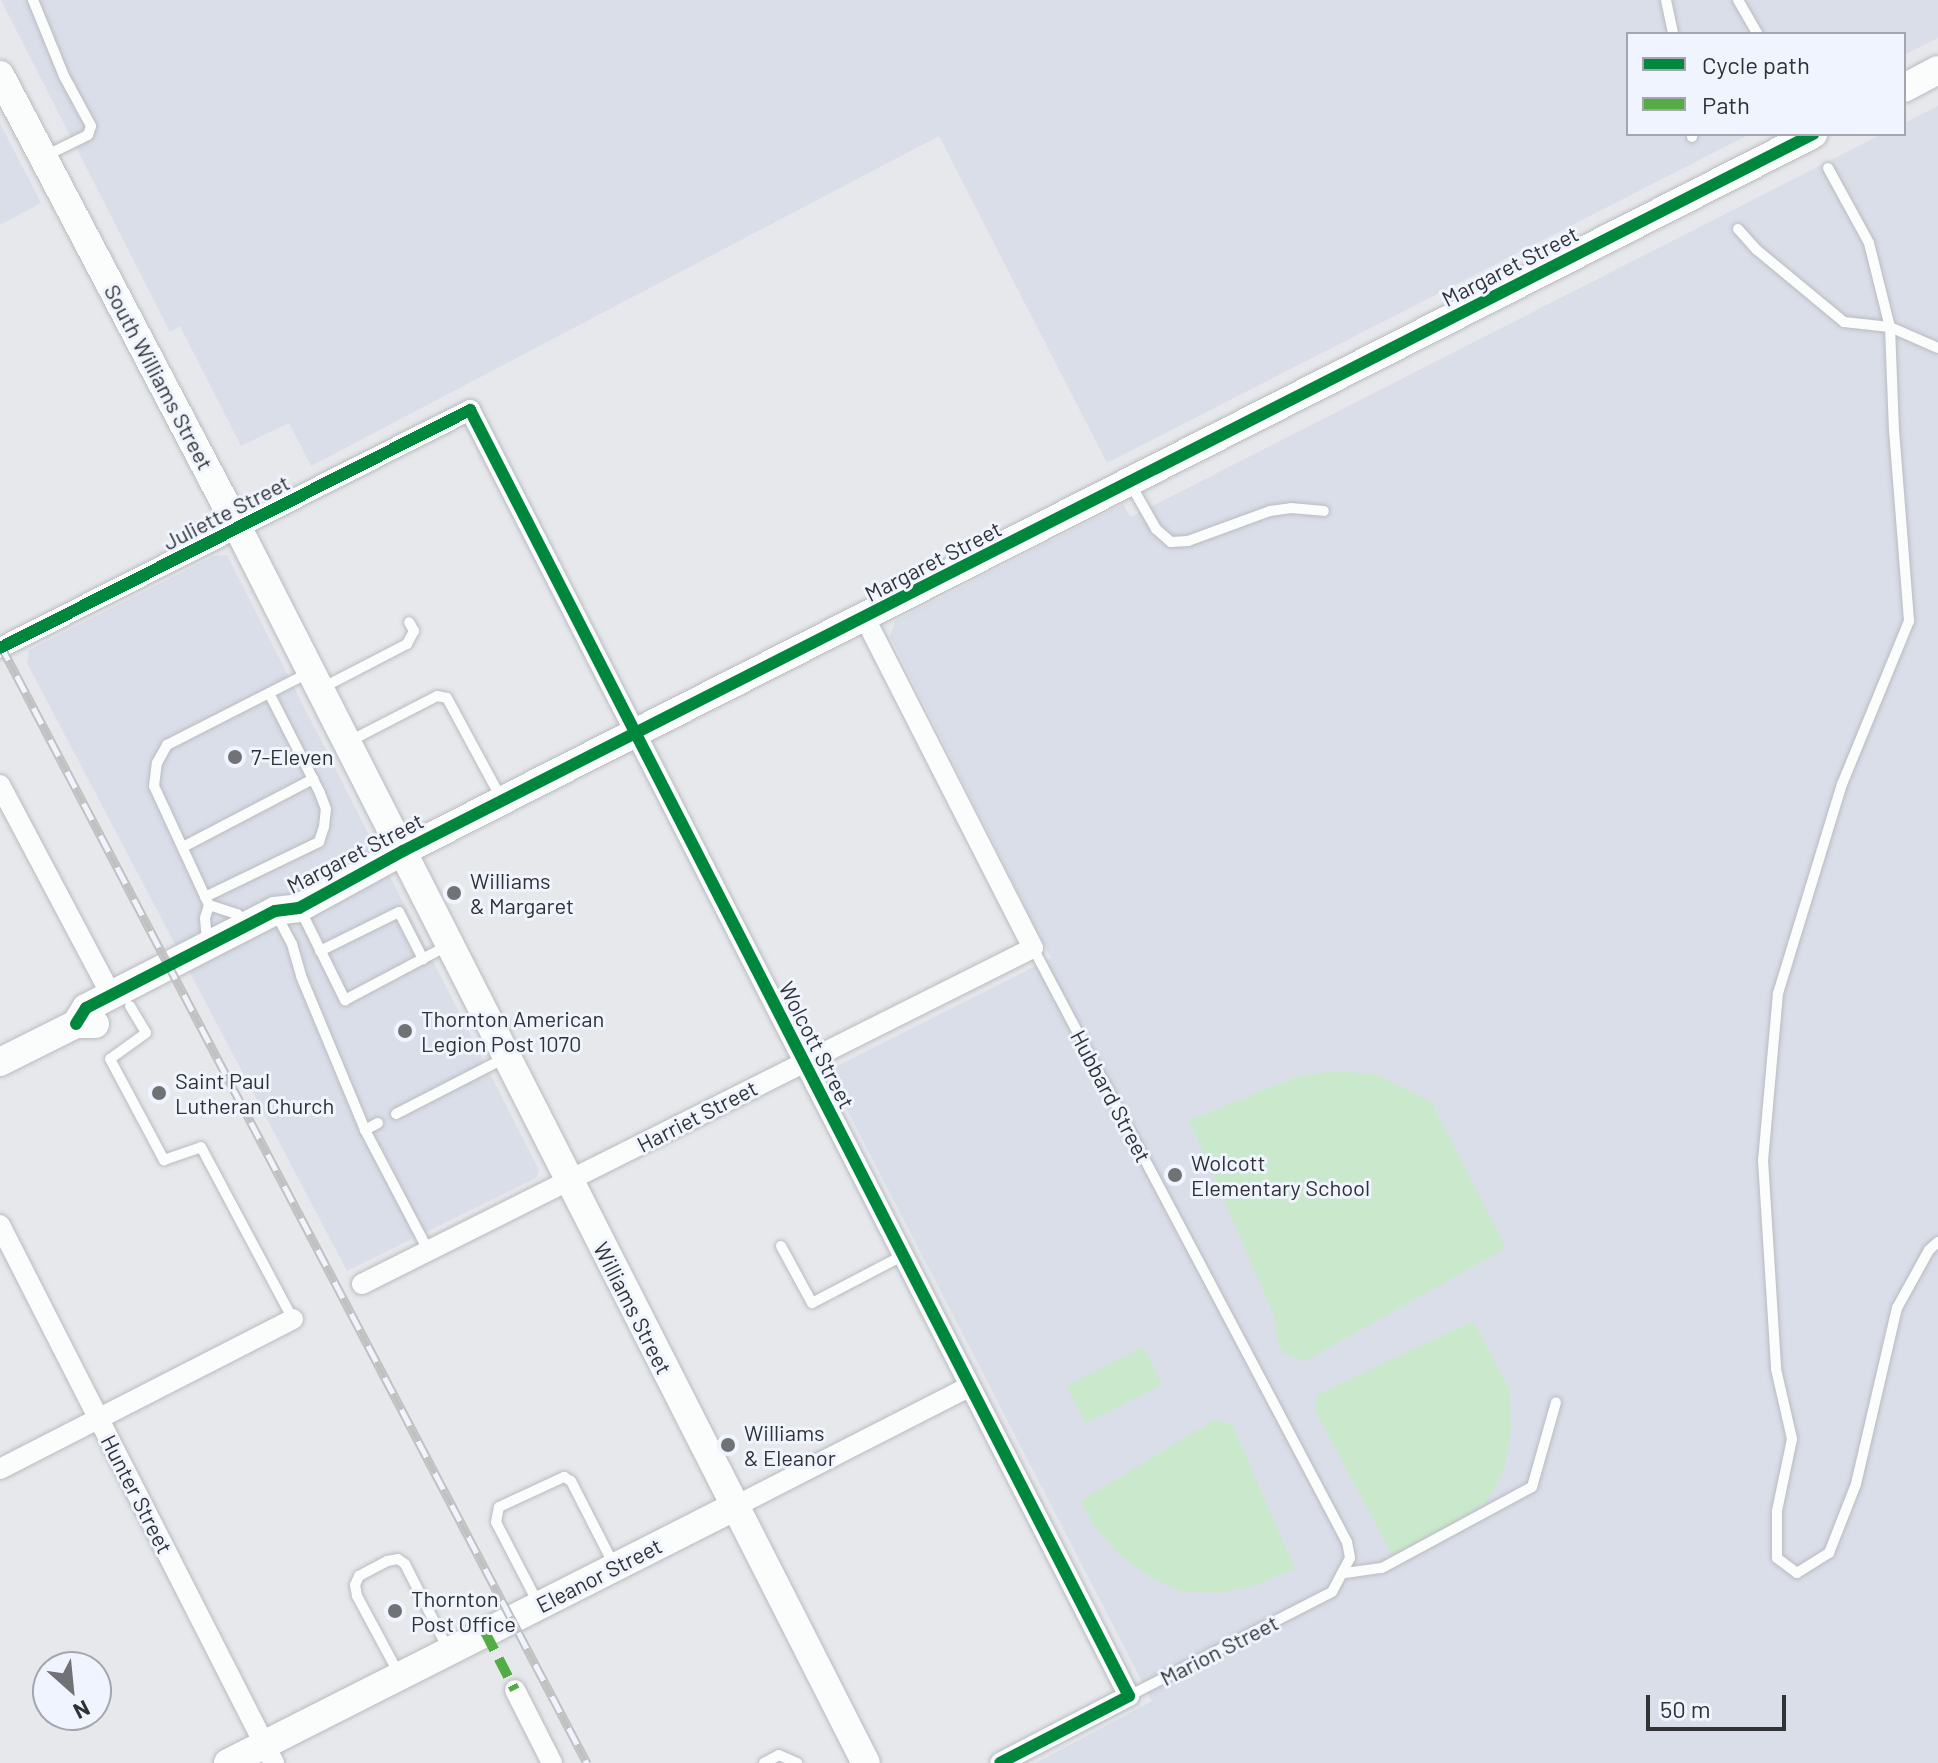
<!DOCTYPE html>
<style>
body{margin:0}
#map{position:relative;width:1938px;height:1763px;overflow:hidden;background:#e6e8ec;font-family:Barlow,sans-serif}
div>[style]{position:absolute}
.built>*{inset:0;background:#dadee9}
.green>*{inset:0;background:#cae9cc;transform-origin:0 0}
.roads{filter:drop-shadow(0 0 2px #b9bbbf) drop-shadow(0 0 2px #b9bbbf)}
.lane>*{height:10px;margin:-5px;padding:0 5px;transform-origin:5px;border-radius:5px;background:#fbfcfc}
.street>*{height:20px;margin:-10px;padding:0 10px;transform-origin:10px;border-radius:10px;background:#fbfcfc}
.secondary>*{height:28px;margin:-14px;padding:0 14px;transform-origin:14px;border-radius:14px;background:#fbfcfc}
.rail>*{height:9px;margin-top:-4.5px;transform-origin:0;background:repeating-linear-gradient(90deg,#eff4fe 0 18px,#c1c1c2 0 36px);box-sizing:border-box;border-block:2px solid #c1c1c2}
.quiet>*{height:10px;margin-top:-5px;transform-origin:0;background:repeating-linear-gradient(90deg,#54ac45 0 20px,transparent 0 30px)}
.cycleway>*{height:12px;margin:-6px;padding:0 6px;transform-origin:6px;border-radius:6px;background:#00873e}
.dots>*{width:22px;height:22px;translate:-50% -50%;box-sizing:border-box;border:4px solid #eff4fe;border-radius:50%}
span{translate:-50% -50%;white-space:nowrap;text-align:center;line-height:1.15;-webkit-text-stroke:6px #eff4fe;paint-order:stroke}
.street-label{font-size:22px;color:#303236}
.poi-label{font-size:22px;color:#303236}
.left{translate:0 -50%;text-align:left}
.legend{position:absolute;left:1626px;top:32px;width:280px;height:104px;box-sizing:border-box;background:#eff4fe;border:2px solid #a3a6ae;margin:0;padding:10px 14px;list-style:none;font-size:24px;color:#303236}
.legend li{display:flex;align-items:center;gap:16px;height:40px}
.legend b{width:40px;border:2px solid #a3a6ae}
.north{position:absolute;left:32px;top:1651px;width:80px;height:80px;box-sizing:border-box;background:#eff4fe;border:2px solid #a3a6ae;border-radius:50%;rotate:153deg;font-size:22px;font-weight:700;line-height:32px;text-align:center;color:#303236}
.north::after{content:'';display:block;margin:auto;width:28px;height:36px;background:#707276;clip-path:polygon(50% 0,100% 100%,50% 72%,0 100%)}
.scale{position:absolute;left:1646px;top:1695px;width:140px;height:36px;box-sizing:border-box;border:4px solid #303236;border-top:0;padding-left:10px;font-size:24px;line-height:28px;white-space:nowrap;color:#303236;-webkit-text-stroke:6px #eff4fe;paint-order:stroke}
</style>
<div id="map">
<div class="built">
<i style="clip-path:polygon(1px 0,1938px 0,1938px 38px,1904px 55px,1904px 34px,1628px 34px,1628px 134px,1750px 134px,1107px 463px,939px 136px,311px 466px,289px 423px,241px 446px,180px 326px,170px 332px)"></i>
<i style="clip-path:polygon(1938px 106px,1938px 1763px,1036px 1763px,1152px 1701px,827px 1071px,1051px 958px,890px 636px,895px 621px,1123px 504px,1131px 517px,1882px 134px,1904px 134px,1904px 123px)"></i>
<i style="clip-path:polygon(0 123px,41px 203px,0 225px)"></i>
<i style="clip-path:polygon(227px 555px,539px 1170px,536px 1178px,347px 1271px,27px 663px,29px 650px,214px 556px)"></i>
</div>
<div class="green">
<i style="clip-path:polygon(1333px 1071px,1375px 1074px,1431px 1102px,1506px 1248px,1305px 1361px,1283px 1353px,1277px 1340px,1274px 1316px,1189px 1120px,1299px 1076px)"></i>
<i style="clip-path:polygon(1473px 1321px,1510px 1391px,1511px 1431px,1504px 1470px,1488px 1500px,1453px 1524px,1392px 1555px,1316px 1412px,1316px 1395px)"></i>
<i style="left:1143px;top:1347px;width:42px;height:86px;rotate:63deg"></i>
<i style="clip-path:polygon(1214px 1420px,1232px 1424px,1295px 1569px,1250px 1587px,1218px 1593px,1181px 1591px,1152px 1578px,1119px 1555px,1096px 1528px,1080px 1501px)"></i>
</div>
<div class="roads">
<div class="lane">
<i style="left:33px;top:0;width:82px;rotate:67.8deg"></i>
<i style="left:64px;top:76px;width:57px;rotate:61.6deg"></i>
<i style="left:91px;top:126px;width:9px;rotate:108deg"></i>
<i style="left:88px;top:135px;width:50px;rotate:153.9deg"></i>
<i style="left:1666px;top:0;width:35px;rotate:78deg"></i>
<i style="left:1738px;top:0;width:39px;rotate:60deg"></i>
<i style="left:1692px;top:134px;width:3px;rotate:90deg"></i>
<i style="left:1828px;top:168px;width:85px;rotate:61.3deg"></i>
<i style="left:1869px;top:243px;width:87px;rotate:76deg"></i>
<i style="left:1890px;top:327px;width:52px;rotate:23.6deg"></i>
<i style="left:1738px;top:229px;width:28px;rotate:48deg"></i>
<i style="left:1757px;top:250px;width:113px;rotate:39.6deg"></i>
<i style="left:1844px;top:322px;width:46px;rotate:6.2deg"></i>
<i style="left:1890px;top:327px;width:103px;rotate:87.8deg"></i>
<i style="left:1894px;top:430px;width:192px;rotate:85.5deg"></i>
<i style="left:1909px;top:621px;width:176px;rotate:112.3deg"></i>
<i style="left:1842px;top:784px;width:219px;rotate:107deg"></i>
<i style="left:1778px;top:993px;width:168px;rotate:95.1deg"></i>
<i style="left:1763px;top:1160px;width:209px;rotate:86.4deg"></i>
<i style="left:1776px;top:1369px;width:72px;rotate:77.1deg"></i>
<i style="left:1792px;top:1439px;width:74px;rotate:101.8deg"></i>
<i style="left:1777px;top:1511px;width:47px;rotate:90deg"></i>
<i style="left:1777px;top:1558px;width:25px;rotate:37deg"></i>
<i style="left:1797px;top:1573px;width:38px;rotate:-32deg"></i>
<i style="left:1829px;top:1553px;width:74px;rotate:-68.6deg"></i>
<i style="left:1856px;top:1484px;width:181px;rotate:-76.9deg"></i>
<i style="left:1897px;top:1308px;width:66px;rotate:-61.1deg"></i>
<i style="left:1929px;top:1250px;width:12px;rotate:-42deg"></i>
<i style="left:1131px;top:485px;width:51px;rotate:60.4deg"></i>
<i style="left:1156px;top:529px;width:20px;rotate:41deg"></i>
<i style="left:1171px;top:542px;width:17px;rotate:-3deg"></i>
<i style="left:1188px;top:541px;width:87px;rotate:-20.1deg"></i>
<i style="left:1270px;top:511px;width:21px;rotate:-8deg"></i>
<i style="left:1291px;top:508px;width:33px;rotate:5deg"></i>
<i style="left:322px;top:688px;width:96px;rotate:-27.4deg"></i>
<i style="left:407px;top:644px;width:15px;rotate:-62deg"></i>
<i style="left:414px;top:631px;width:10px;rotate:-119deg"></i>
<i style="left:348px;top:742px;width:100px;rotate:-27.3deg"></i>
<i style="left:437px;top:696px;width:10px;rotate:11deg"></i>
<i style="left:447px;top:698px;width:114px;rotate:61.6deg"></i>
<i style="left:183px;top:847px;width:147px;rotate:-27.6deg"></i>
<i style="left:205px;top:897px;width:127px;rotate:-25.8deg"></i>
<i style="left:319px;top:842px;width:16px;rotate:-72deg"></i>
<i style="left:324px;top:827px;width:18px;rotate:-84deg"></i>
<i style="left:326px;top:809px;width:17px;rotate:-111deg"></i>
<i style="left:320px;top:793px;width:112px;rotate:-117deg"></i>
<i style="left:209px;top:905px;width:29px;rotate:18deg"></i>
<i style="left:237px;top:914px;width:14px;rotate:39deg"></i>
<i style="left:300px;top:909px;width:102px;rotate:63.7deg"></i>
<i style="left:345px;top:1000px;width:115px;rotate:-27.9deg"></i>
<i style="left:276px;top:914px;width:34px;rotate:62deg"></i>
<i style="left:292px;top:944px;width:33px;rotate:74deg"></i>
<i style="left:301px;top:976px;width:167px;rotate:67.4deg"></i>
<i style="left:207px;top:941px;width:23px;rotate:-95deg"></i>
<i style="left:205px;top:918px;width:14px;rotate:-73deg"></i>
<i style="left:209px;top:905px;width:131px;rotate:-114.8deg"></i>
<i style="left:154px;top:786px;width:23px;rotate:-83deg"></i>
<i style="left:157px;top:763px;width:21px;rotate:-61deg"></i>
<i style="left:167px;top:745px;width:161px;rotate:-27deg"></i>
<i style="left:1033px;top:948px;width:672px;rotate:62.14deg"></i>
<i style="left:1347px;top:1542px;width:16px;rotate:79deg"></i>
<i style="left:1350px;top:1558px;width:38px;rotate:118deg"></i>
<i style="left:1332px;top:1592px;width:228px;rotate:152.9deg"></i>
<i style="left:320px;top:951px;width:88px;rotate:-26.3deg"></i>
<i style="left:399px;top:912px;width:53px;rotate:62.9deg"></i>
<i style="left:130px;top:1006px;width:31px;rotate:59deg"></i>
<i style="left:146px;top:1033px;width:44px;rotate:144.2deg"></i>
<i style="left:110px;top:1059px;width:115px;rotate:61.9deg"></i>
<i style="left:164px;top:1160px;width:39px;rotate:-19deg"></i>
<i style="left:201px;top:1147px;width:195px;rotate:61.9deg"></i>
<i style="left:396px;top:1114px;width:123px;rotate:-27.2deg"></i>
<i style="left:378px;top:1123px;width:15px;rotate:152deg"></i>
<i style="left:365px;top:1130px;width:136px;rotate:62.3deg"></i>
<i style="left:781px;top:1246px;width:65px;rotate:61.5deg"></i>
<i style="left:812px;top:1303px;width:102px;rotate:-27.6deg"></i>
<i style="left:1345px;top:1573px;width:37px;rotate:-8deg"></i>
<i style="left:1382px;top:1568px;width:170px;rotate:-28.4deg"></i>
<i style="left:1532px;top:1487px;width:88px;rotate:-74.2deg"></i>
<i style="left:539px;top:1605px;width:93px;rotate:-117.4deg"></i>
<i style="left:496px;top:1522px;width:15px;rotate:-79deg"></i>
<i style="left:499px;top:1507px;width:72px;rotate:-24.8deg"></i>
<i style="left:564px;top:1477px;width:8px;rotate:30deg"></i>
<i style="left:571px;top:1481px;width:94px;rotate:62.9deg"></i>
<i style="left:399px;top:1674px;width:89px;rotate:-118.3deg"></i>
<i style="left:357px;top:1596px;width:11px;rotate:-100deg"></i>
<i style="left:355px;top:1585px;width:10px;rotate:-66deg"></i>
<i style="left:359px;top:1576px;width:32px;rotate:-28deg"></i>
<i style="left:387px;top:1561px;width:11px;rotate:-10deg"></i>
<i style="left:398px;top:1559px;width:9px;rotate:36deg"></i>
<i style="left:405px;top:1564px;width:95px;rotate:63.2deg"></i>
<i style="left:764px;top:1763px;width:17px;rotate:-28deg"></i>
<i style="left:779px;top:1755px;width:20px;rotate:24deg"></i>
</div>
<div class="street">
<i style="left:0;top:648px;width:527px;rotate:-26.86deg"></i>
<i style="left:470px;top:410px;width:1445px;rotate:62.87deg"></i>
<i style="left:1129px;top:1696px;width:145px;rotate:152.6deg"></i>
<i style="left:0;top:785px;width:238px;rotate:62.1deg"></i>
<i style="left:0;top:1225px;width:604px;rotate:63.01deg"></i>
<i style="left:362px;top:1284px;width:750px;rotate:-26.6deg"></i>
<i style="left:1033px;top:948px;width:370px;rotate:-117deg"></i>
<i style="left:0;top:1469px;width:329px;rotate:-27.1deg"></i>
<i style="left:734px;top:1507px;width:264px;rotate:-27.1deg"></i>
<i style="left:515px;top:1690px;width:82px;rotate:63.1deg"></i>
</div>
<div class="secondary">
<i style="left:0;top:75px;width:512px;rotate:62.28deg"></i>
<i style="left:238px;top:528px;width:1385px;rotate:63.05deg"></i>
<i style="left:1904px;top:88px;width:38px;rotate:-28deg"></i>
<i style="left:76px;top:1024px;width:19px;rotate:-58deg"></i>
<i style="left:86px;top:1008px;width:212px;rotate:-27.2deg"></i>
<i style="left:275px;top:911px;width:24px;rotate:-7deg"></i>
<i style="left:299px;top:908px;width:119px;rotate:-28.7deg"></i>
<i style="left:403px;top:851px;width:1582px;rotate:-26.95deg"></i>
<i style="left:0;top:1062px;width:85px;rotate:-26.6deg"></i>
<i style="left:76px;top:1024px;width:19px"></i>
<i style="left:228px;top:1763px;width:567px;rotate:-26.84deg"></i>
</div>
</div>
<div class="rail">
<i style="left:0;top:644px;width:1264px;rotate:62.32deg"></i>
</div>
<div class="quiet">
<i style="left:485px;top:1632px;width:65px;rotate:62.7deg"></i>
</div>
<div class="cycleway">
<i style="left:0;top:648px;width:527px;rotate:-26.86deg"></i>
<i style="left:470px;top:410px;width:1445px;rotate:62.87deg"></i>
<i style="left:1129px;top:1696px;width:145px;rotate:152.6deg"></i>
<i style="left:76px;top:1024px;width:19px;rotate:-58deg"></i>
<i style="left:86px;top:1008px;width:212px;rotate:-27.2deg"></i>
<i style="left:275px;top:911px;width:24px;rotate:-7deg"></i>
<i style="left:299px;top:908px;width:119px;rotate:-28.7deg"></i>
<i style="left:403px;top:851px;width:1582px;rotate:-26.95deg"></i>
</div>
<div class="dots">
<i style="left:235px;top:757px;background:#707276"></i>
<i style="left:454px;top:893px;background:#707276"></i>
<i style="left:405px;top:1031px;background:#707276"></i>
<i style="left:159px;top:1093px;background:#707276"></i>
<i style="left:1175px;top:1175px;background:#707276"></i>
<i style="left:728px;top:1445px;background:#707276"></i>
<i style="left:395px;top:1611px;background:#707276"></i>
</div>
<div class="street-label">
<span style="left:1510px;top:266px;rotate:-27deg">Margaret Street</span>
<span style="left:159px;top:377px;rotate:62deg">South Williams Street</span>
<span style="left:226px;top:512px;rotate:-27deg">Juliette Street</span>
<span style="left:933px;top:561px;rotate:-27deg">Margaret Street</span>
<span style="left:355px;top:853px;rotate:-27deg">Margaret Street</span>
<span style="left:817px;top:1045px;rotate:63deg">Wolcott Street</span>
<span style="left:1111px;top:1096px;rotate:62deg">Hubbard Street</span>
<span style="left:697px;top:1116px;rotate:-27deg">Harriet Street</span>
<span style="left:633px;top:1308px;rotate:63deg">Williams Street</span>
<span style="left:137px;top:1494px;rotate:63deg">Hunter Street</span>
<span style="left:599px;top:1575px;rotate:-27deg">Eleanor Street</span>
<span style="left:1219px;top:1650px;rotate:-27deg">Marion Street</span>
</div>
<div class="poi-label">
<span class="left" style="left:251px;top:757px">7-Eleven</span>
<span class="left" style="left:470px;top:893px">Williams<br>&amp; Margaret</span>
<span class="left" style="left:421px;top:1031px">Thornton American<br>Legion Post 1070</span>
<span class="left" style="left:175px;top:1093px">Saint Paul<br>Lutheran Church</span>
<span class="left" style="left:1191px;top:1175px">Wolcott<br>Elementary School</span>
<span class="left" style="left:744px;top:1445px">Williams<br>&amp; Eleanor</span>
<span class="left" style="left:411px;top:1611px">Thornton<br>Post Office</span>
</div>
<ul class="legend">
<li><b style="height:10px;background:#00873e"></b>Cycle path</li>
<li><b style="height:10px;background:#54ac45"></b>Path</li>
</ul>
<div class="north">N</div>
<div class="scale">50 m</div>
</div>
